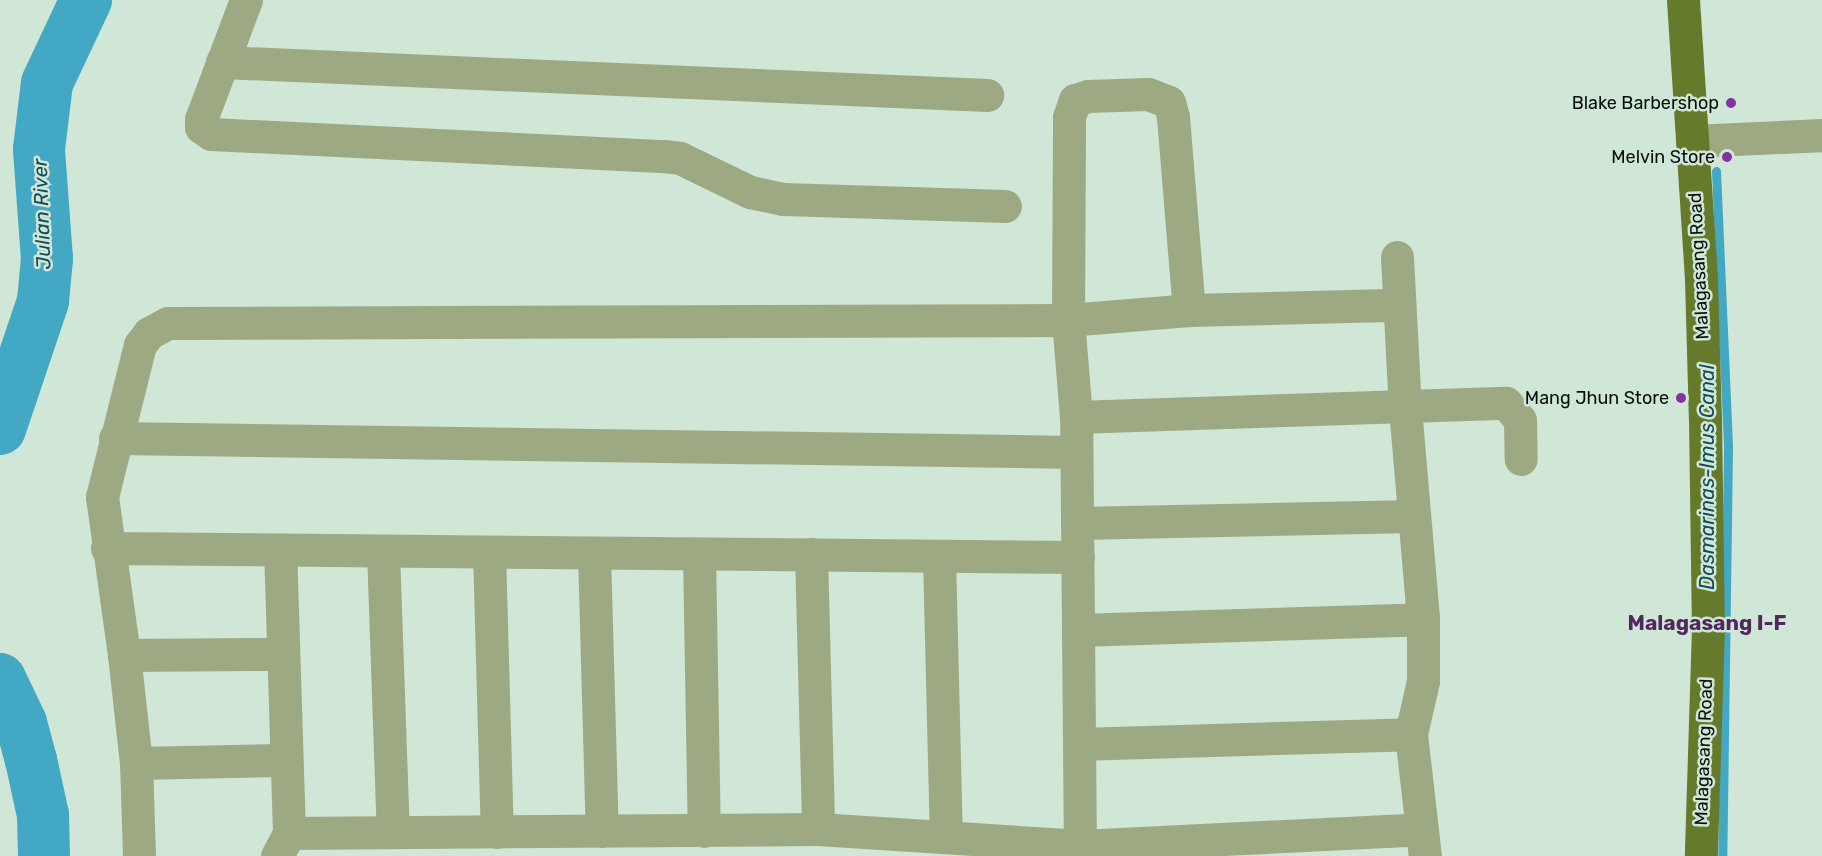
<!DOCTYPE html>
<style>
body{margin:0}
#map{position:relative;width:1822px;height:856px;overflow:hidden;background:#d0e6d6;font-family:Rubik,sans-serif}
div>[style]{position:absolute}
.stream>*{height:9px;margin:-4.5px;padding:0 4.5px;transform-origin:4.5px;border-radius:4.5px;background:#43a8c4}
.river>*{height:52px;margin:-26px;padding:0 26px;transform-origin:26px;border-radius:26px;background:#43a8c4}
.minor>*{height:33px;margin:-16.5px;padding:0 16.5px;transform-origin:16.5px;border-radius:16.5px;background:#9da982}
.major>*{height:33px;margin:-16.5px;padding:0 16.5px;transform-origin:16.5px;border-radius:16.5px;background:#667a2c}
.dots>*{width:16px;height:16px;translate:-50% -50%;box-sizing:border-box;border:3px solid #d0e6d6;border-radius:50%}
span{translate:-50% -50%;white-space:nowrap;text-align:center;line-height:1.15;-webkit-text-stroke:5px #d0e6d6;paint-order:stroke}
.poi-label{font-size:18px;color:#080f0a}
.right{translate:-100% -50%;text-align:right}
.street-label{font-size:18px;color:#080f0a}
.water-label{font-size:20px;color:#104b5a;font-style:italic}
.quarter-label{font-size:21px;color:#50285e;font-weight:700}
</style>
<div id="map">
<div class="stream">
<i style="left:1716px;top:171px;width:278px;rotate:87.5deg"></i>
<i style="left:1728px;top:449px;width:407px;rotate:90.8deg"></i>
</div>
<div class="river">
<i style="left:0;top:429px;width:135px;rotate:-71.4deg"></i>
<i style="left:43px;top:301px;width:42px;rotate:-84.6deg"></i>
<i style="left:47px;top:259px;width:110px;rotate:-94.2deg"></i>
<i style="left:39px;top:149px;width:66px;rotate:-83.1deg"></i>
<i style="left:47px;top:83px;width:92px;rotate:-64.8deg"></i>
<i style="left:0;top:679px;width:49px;rotate:64.5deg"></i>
<i style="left:21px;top:723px;width:38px;rotate:75deg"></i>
<i style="left:31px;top:760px;width:56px;rotate:77.7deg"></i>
<i style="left:43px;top:815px;width:41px;rotate:88.6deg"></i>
</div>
<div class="minor">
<i style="left:246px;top:0;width:127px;rotate:110.7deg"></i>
<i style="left:201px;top:119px;width:8px;rotate:90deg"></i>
<i style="left:201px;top:127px;width:12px;rotate:35deg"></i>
<i style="left:211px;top:134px;width:454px;rotate:2.8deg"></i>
<i style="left:664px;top:156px;width:16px;rotate:7deg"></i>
<i style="left:680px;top:158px;width:78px;rotate:25.9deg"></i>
<i style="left:750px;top:192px;width:34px;rotate:12deg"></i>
<i style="left:783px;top:199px;width:222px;rotate:1.8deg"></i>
<i style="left:222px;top:62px;width:766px;rotate:2.47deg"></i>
<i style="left:1692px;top:141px;width:130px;rotate:-2.6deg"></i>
<i style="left:1397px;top:257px;width:151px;rotate:87deg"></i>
<i style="left:1405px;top:408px;width:212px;rotate:85.1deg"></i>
<i style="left:1423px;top:619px;width:62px;rotate:90deg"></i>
<i style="left:1423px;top:681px;width:54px;rotate:102.8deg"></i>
<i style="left:1411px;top:734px;width:123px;rotate:83.5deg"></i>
<i style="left:1076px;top:417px;width:430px;rotate:-1.9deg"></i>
<i style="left:1506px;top:403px;width:22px;rotate:51deg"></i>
<i style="left:1520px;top:420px;width:39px;rotate:89deg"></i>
<i style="left:115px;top:438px;width:961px;rotate:0.83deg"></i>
<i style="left:1077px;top:523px;width:337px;rotate:-1.2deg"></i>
<i style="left:107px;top:548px;width:971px;rotate:0.53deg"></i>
<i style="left:383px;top:551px;width:281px;rotate:88deg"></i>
<i style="left:489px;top:552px;width:280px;rotate:88.4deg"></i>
<i style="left:594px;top:553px;width:278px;rotate:88.4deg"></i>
<i style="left:699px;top:554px;width:277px;rotate:89deg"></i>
<i style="left:811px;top:554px;width:275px;rotate:88.5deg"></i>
<i style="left:939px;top:556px;width:280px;rotate:88.6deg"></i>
<i style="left:1078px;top:630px;width:345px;rotate:-1.8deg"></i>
<i style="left:124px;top:655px;width:158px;rotate:-0.4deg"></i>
<i style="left:1079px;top:744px;width:332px;rotate:-1.7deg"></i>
<i style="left:136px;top:763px;width:149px;rotate:-1.2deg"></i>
<i style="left:289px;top:833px;width:529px;rotate:-0.43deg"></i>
<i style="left:818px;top:829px;width:263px;rotate:3.7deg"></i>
<i style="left:1080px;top:846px;width:342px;rotate:-2.8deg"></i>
<i style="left:139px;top:856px;width:93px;rotate:-91.8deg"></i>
<i style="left:136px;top:763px;width:109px;rotate:-96.3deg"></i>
<i style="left:124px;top:655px;width:160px;rotate:-97.9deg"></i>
<i style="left:102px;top:497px;width:157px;rotate:-76deg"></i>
<i style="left:140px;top:345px;width:15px;rotate:-53deg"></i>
<i style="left:149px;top:333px;width:21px;rotate:-28deg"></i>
<i style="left:168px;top:323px;width:900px;rotate:-0.19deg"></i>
<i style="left:1068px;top:320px;width:121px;rotate:-4.7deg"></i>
<i style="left:1189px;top:310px;width:210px;rotate:-1.4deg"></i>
<i style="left:277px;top:856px;width:26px;rotate:-62deg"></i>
<i style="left:289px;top:833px;width:283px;rotate:-91.8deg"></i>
<i style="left:1080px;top:856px;width:439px;rotate:-90.5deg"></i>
<i style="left:1076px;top:417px;width:97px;rotate:-94.7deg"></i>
<i style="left:1068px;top:320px;width:203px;rotate:-89.7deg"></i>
<i style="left:1069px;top:117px;width:18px;rotate:-71deg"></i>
<i style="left:1075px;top:100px;width:14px;rotate:-17deg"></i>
<i style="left:1088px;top:96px;width:60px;rotate:-1.9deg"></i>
<i style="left:1148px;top:94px;width:22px;rotate:21deg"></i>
<i style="left:1169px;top:102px;width:16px;rotate:75deg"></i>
<i style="left:1173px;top:117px;width:194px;rotate:85.3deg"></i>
</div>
<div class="major">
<i style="left:1683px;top:0;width:280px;rotate:86.3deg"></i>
<i style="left:1701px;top:279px;width:139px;rotate:88.4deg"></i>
<i style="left:1705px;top:418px;width:209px;rotate:89.2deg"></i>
<i style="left:1708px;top:627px;width:229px;rotate:91.8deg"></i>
</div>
<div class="dots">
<i style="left:1731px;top:103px;background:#8532a1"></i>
<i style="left:1727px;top:157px;background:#8532a1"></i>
<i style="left:1681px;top:398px;background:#8532a1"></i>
</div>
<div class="poi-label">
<span class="right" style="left:1719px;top:103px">Blake Barbershop</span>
<span class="right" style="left:1715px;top:157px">Melvin Store</span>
<span class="right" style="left:1669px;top:398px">Mang Jhun Store</span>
</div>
<div class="street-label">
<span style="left:1699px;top:266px;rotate:-93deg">Malagasang Road</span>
<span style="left:1704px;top:752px;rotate:-88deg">Malagasang Road</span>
</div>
<div class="water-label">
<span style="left:42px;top:214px;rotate:-92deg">Julian River</span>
<span style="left:1707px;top:477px;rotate:-90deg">Dasmarinas-Imus Canal</span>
</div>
<div class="quarter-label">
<span style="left:1707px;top:623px">Malagasang I-F</span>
</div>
</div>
